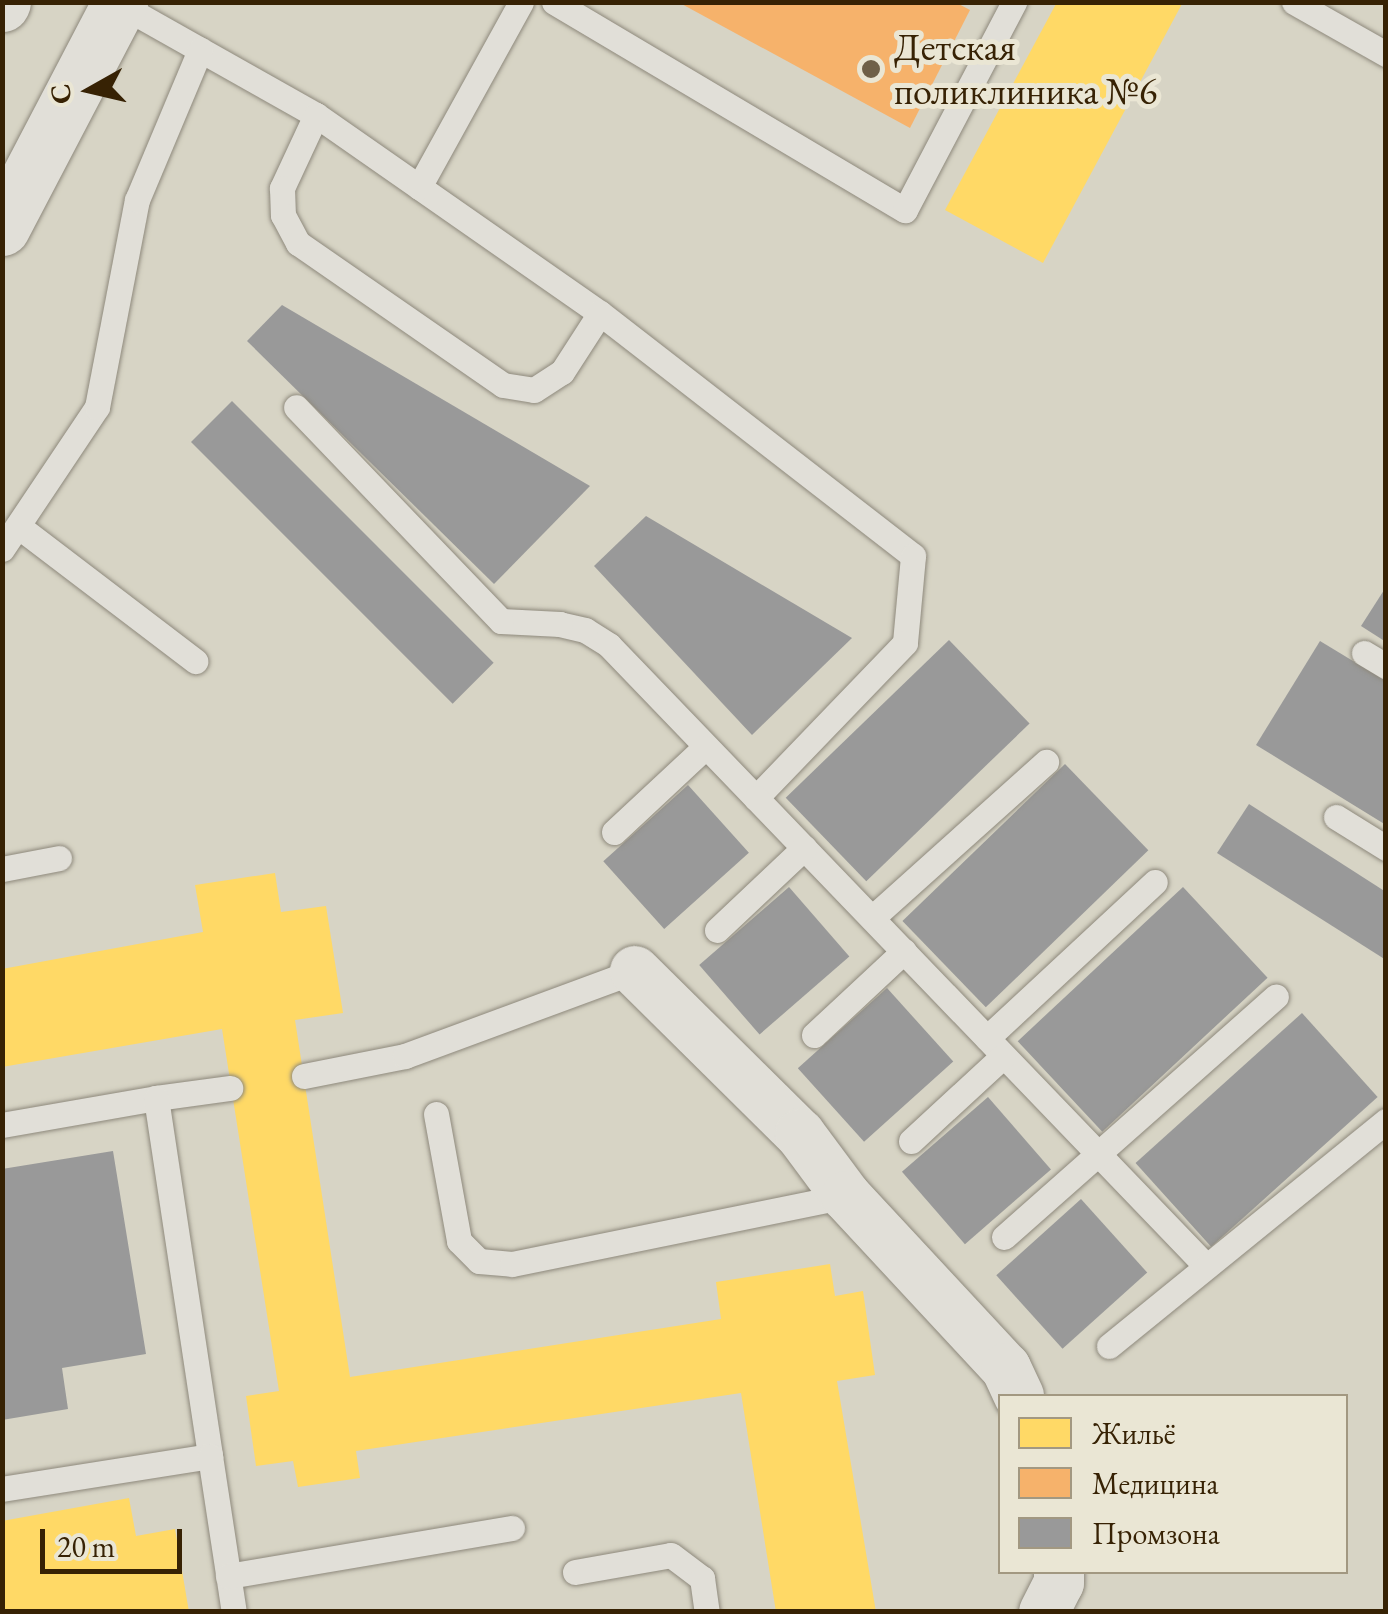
<!DOCTYPE html>
<meta charset="utf-8">
<style>
body{margin:0}
#map{position:relative;width:1388px;height:1614px;overflow:hidden;background:#d7d4c5;font-family:"EB Garamond",serif}
div>[style]{position:absolute}
.homes>*{inset:0;background:#ffd966}
.health>*{inset:0;background:#f6b26b}
.industry>*{inset:0;background:#999;transform-origin:0 0}
.roads{filter:drop-shadow(0 0 2px #8e897c) drop-shadow(0 0 2px #8e897c)}
.service>*{height:25px;margin:-12.5px;padding:0 12.5px;transform-origin:12.5px;border-radius:12.5px;background:#e1dfd8}
.minor>*{height:50px;margin:-25px;padding:0 25px;transform-origin:25px;border-radius:25px;background:#e1dfd8}
.secondary>*{height:55px;margin:-27.5px;padding:0 27.5px;transform-origin:27.5px;border-radius:27.5px;background:#e1dfd8}
.dots>*{width:28px;height:28px;translate:-50% -50%;box-sizing:border-box;border:5px solid #eae6d4;border-radius:50%}
span{translate:-50% -50%;white-space:nowrap;text-align:center;line-height:1.15;-webkit-text-stroke:10px #eae6d4;paint-order:stroke}
.poi-label{font-size:38px;color:#372204}
.left{translate:0 -50%;text-align:left}
.frame{position:absolute;inset:0;border:5px solid #372204;pointer-events:none}
.legend{position:absolute;left:998px;top:1394px;width:350px;height:180px;box-sizing:border-box;background:#eae6d4;border:2px solid #a29881;margin:0;padding:12px 18px;list-style:none;font-size:30px;color:#372204}
.legend li{display:flex;align-items:center;gap:20px;height:50px}
.legend b{width:50px;border:2px solid #a29881}
.north{position:absolute;left:40px;top:40px;width:100px;height:100px;-webkit-text-stroke:8px #eae6d4;paint-order:stroke;rotate:262deg;font-size:28px;font-weight:700;line-height:40px;text-align:center;color:#372204}
.north::after{content:'';display:block;margin:auto;width:35px;height:45px;background:#372204;clip-path:polygon(50% 0,100% 100%,50% 72%,0 100%)}
.scale{position:absolute;left:40px;top:1529px;width:142px;height:45px;box-sizing:border-box;border:5px solid #372204;border-top:0;padding-left:12px;font-size:30px;line-height:35px;white-space:nowrap;color:#372204;-webkit-text-stroke:8px #eae6d4;paint-order:stroke}
</style>
<div id="map">
<div class="homes">
<i style="clip-path:polygon(1057px 2px,1183px 2px,1043px 263px,945px 210px)"></i>
<i style="clip-path:polygon(275px 873px,281px 912px,326px 906px,343px 1013px,295px 1020px,350px 1377px,721px 1319px,716px 1282px,830px 1264px,835px 1296px,863px 1291px,875px 1375px,837px 1381px,876px 1612px,776px 1612px,741px 1393px,356px 1451px,360px 1478px,298px 1487px,293px 1461px,256px 1466px,246px 1396px,279px 1391px,222px 1029px,2px 1067px,2px 969px,203px 932px,195px 885px)"></i>
<i style="clip-path:polygon(129px 1498px,136px 1536px,175px 1529px,189px 1612px,2px 1612px,2px 1521px)"></i>
</div>
<div class="health">
<i style="clip-path:polygon(678px 2px,955px 2px,970px 10px,910px 128px)"></i>
</div>
<div class="industry">
<i style="clip-path:polygon(282px 305px,590px 486px,494px 584px,247px 341px)"></i>
<i style="left:232px;top:401px;width:370px;height:58px;rotate:45deg"></i>
<i style="clip-path:polygon(646px 516px,852px 638px,752px 735px,594px 566px)"></i>
<i style="clip-path:polygon(1386px 587px,1386px 642px,1361px 626px)"></i>
<i style="left:949px;top:640px;width:116px;height:227px;rotate:46deg"></i>
<i style="clip-path:polygon(1320px 641px,1386px 681px,1386px 825px,1256px 745px)"></i>
<i style="left:1065px;top:764px;width:120px;height:226px;rotate:46deg"></i>
<i style="left:688px;top:785px;width:91px;height:114px;rotate:48deg"></i>
<i style="clip-path:polygon(1249px 804px,1386px 892px,1386px 960px,1217px 853px)"></i>
<i style="left:789px;top:887px;width:92px;height:119px;rotate:49deg"></i>
<i style="left:1183px;top:887px;width:124px;height:226px;rotate:47deg"></i>
<i style="left:887px;top:988px;width:99px;height:120px;rotate:48deg"></i>
<i style="left:1302px;top:1013px;width:113px;height:224px;rotate:48deg"></i>
<i style="left:988px;top:1097px;width:96px;height:114px;rotate:49deg"></i>
<i style="clip-path:polygon(113px 1151px,146px 1354px,62px 1368px,68px 1409px,2px 1420px,2px 1169px)"></i>
<i style="left:1081px;top:1199px;width:99px;height:114px;rotate:48deg"></i>
</div>
<div class="roads">
<div class="service">
<i style="left:554px;top:2px;width:408px;rotate:30.7deg"></i>
<i style="left:905px;top:210px;width:235px;rotate:-62.3deg"></i>
<i style="left:1294px;top:2px;width:106px;rotate:29.5deg"></i>
<i style="left:119px;top:4px;width:226px;rotate:29.4deg"></i>
<i style="left:316px;top:115px;width:346px;rotate:34.9deg"></i>
<i style="left:600px;top:313px;width:396px;rotate:37.8deg"></i>
<i style="left:913px;top:556px;width:87px;rotate:95.3deg"></i>
<i style="left:905px;top:643px;width:215px;rotate:133.9deg"></i>
<i style="left:756px;top:798px;width:212px;rotate:-133.9deg"></i>
<i style="left:609px;top:645px;width:28px;rotate:-148deg"></i>
<i style="left:585px;top:630px;width:26px;rotate:-167deg"></i>
<i style="left:560px;top:624px;width:59px;rotate:-177.1deg"></i>
<i style="left:501px;top:621px;width:296px;rotate:-133.8deg"></i>
<i style="left:316px;top:115px;width:81px;rotate:115deg"></i>
<i style="left:282px;top:188px;width:27px;rotate:88deg"></i>
<i style="left:283px;top:215px;width:32px;rotate:62deg"></i>
<i style="left:298px;top:243px;width:249px;rotate:34.7deg"></i>
<i style="left:503px;top:385px;width:31px;rotate:9deg"></i>
<i style="left:534px;top:390px;width:33px;rotate:-33deg"></i>
<i style="left:562px;top:372px;width:70px;rotate:-57.2deg"></i>
<i style="left:419px;top:187px;width:211px;rotate:-61.1deg"></i>
<i style="left:18px;top:526px;width:223px;rotate:37.3deg"></i>
<i style="left:2px;top:549px;width:171px;rotate:-56.2deg"></i>
<i style="left:97px;top:407px;width:211px;rotate:-79.1deg"></i>
<i style="left:137px;top:200px;width:163px;rotate:-67.2deg"></i>
<i style="left:1364px;top:653px;width:26px;rotate:31deg"></i>
<i style="left:756px;top:798px;width:649px;rotate:46.12deg"></i>
<i style="left:1336px;top:817px;width:59px;rotate:31.8deg"></i>
<i style="left:614px;top:832px;width:123px;rotate:-43deg"></i>
<i style="left:2px;top:869px;width:58px;rotate:-10.9deg"></i>
<i style="left:872px;top:918px;width:234px;rotate:-41.9deg"></i>
<i style="left:717px;top:930px;width:120px;rotate:-43.3deg"></i>
<i style="left:814px;top:1035px;width:123px;rotate:-43deg"></i>
<i style="left:987px;top:1038px;width:229px;rotate:-42.9deg"></i>
<i style="left:304px;top:1076px;width:103px;rotate:-11.2deg"></i>
<i style="left:405px;top:1056px;width:245px;rotate:-20.3deg"></i>
<i style="left:156px;top:1098px;width:75px;rotate:-7.7deg"></i>
<i style="left:436px;top:1114px;width:129px;rotate:79.7deg"></i>
<i style="left:459px;top:1241px;width:28px;rotate:45deg"></i>
<i style="left:479px;top:1261px;width:33px;rotate:5deg"></i>
<i style="left:512px;top:1264px;width:341px;rotate:-11.5deg"></i>
<i style="left:2px;top:1125px;width:156px;rotate:-9.9deg"></i>
<i style="left:156px;top:1098px;width:362px;rotate:81.4deg"></i>
<i style="left:210px;top:1456px;width:211px;rotate:171deg"></i>
<i style="left:911px;top:1141px;width:125px;rotate:-42.7deg"></i>
<i style="left:1004px;top:1237px;width:363px;rotate:-41.5deg"></i>
<i style="left:1109px;top:1346px;width:357px;rotate:-39.1deg"></i>
<i style="left:210px;top:1456px;width:158px;rotate:81.3deg"></i>
<i style="left:575px;top:1572px;width:97px;rotate:-10deg"></i>
<i style="left:671px;top:1555px;width:39px;rotate:37deg"></i>
<i style="left:702px;top:1578px;width:34px;rotate:82deg"></i>
<i style="left:228px;top:1576px;width:288px;rotate:-9.6deg"></i>
</div>
<div class="minor">
<i style="left:635px;top:971px;width:232px;rotate:44.7deg"></i>
<i style="left:800px;top:1134px;width:77px;rotate:53.4deg"></i>
<i style="left:846px;top:1196px;width:235px;rotate:47.1deg"></i>
<i style="left:1006px;top:1368px;width:31px;rotate:65deg"></i>
<i style="left:1044px;top:1612px;width:33px;rotate:-63deg"></i>
<i style="left:1059px;top:1583px;width:11px;rotate:-90deg"></i>
</div>
<div class="secondary">
<i style="left:2px;top:4px;width:2px;rotate:-63deg"></i>
<i style="left:2px;top:228px;width:255px;rotate:-62.4deg"></i>
</div>
</div>
<div class="dots">
<i style="left:871px;top:69px;background:#6f6048"></i>
</div>
<div class="poi-label">
<span class="left" style="left:894px;top:69px">Детская<br>поликлиника №6</span>
</div>
<div class="frame"></div>
<ul class="legend">
<li><b style="height:28px;background:#ffd966"></b>Жильё</li>
<li><b style="height:28px;background:#f6b26b"></b>Медицина</li>
<li><b style="height:28px;background:#999"></b>Промзона</li>
</ul>
<div class="north">С</div>
<div class="scale">20 m</div>
</div>
